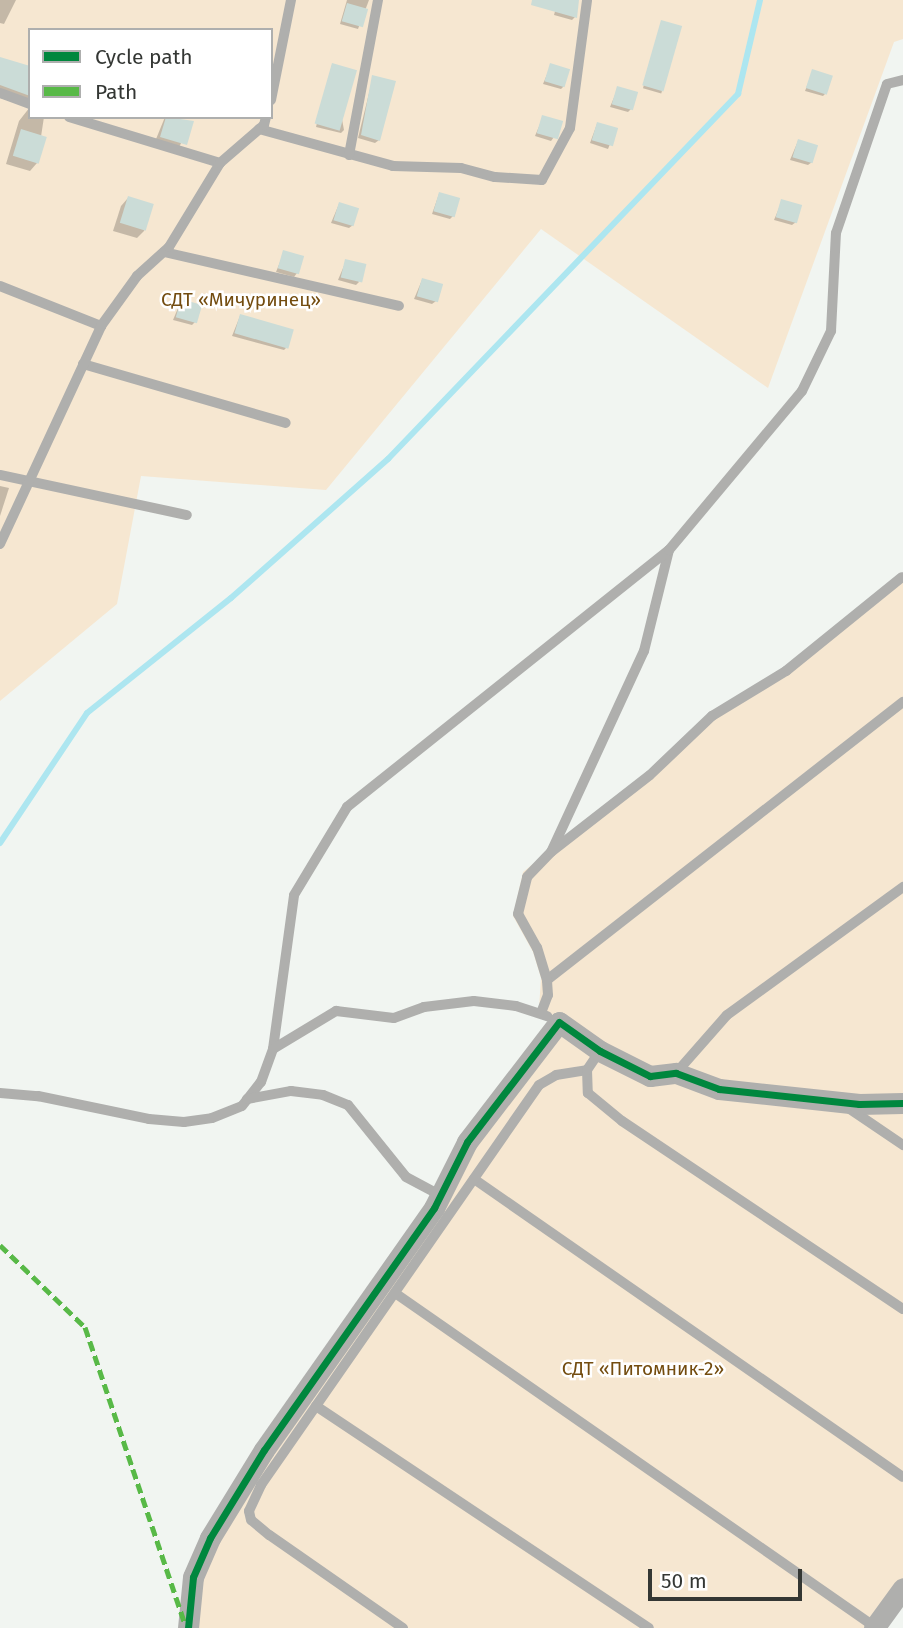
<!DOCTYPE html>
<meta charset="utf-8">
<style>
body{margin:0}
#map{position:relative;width:903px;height:1628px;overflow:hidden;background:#f1f5f1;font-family:"Fira Sans",sans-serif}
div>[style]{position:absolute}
.green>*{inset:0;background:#f6e7d1}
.shadow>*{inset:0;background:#0003;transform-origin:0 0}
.stream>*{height:6px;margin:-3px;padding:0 3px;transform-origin:3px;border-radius:3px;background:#ade6f0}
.building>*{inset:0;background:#cbdcd7;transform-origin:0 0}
.lane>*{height:10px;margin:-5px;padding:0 5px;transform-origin:5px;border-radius:5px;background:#afafad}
.street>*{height:21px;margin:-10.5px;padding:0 10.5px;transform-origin:10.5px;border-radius:10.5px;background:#afafad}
.quiet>*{height:5px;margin-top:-2.5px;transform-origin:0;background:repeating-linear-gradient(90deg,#58b947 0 10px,transparent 0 15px)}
.cycleway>*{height:7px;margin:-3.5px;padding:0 3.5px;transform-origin:3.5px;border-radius:3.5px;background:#00873e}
span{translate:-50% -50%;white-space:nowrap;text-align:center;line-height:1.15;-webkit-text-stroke:5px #fff;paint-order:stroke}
.park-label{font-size:19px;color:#734c0f}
.legend{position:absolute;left:28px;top:28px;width:245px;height:91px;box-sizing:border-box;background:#fff;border:2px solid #aeafae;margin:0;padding:9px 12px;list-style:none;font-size:21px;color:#343734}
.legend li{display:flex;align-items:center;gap:14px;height:35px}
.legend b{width:35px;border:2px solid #aeafae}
.scale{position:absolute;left:648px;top:1569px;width:154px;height:32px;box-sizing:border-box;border:4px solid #343734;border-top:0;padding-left:9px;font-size:21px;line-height:24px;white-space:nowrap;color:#343734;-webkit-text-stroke:5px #fff;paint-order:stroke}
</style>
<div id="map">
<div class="green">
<i style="clip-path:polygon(evenodd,0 0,903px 0,903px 39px,894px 42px,768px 388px,541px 229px,326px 490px,141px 476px,117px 604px,0 701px,0 0,30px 30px,271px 30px,271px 117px,30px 117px,30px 30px)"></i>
<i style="clip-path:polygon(903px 574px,903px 1582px,871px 1628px,193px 1628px,196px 1579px,214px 1538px,470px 1144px,563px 1020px,539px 1008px,541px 978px,533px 952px,513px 916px,523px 872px,648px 771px,713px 710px,780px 672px)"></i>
</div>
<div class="shadow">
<i style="clip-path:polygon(0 0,16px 0,4px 24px,0 23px)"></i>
<i style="clip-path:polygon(347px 0,369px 0,358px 29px,340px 24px)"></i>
<i style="clip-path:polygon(558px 0,575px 17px,572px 20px,554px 15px)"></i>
<i style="left:662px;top:22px;width:19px;height:69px;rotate:16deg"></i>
<i style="clip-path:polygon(0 60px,30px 71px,30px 117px,44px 117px,37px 163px,30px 171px,6px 164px,19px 121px,30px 107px,0 98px)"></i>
<i style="clip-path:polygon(332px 65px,344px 130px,341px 133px,316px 127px)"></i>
<i style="clip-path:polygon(551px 65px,564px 86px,561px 89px,543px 84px)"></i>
<i style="clip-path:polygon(813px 71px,826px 93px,823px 96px,805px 91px)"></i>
<i style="clip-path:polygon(373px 77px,379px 140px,375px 143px,358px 138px)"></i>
<i style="clip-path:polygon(618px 88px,631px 109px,628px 112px,610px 107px)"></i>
<i style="clip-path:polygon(165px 117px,192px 122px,177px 151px,154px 144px)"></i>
<i style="clip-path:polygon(543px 117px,554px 137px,551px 141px,535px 136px)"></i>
<i style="clip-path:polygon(597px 124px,616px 129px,608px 149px,590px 143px)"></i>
<i style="clip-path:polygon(798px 141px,812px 162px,808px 165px,790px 160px)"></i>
<i style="clip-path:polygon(439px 194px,453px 216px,450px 219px,432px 214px)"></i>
<i style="clip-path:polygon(128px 198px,152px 206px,144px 231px,137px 238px,113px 231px,121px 206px)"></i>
<i style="clip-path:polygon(782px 201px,796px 222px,792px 225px,774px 220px)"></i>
<i style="clip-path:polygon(339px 204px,353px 225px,349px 228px,331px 223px)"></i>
<i style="clip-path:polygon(284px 252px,297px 273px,294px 277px,276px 272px)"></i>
<i style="clip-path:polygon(346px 261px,359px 282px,356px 285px,338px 280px)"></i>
<i style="clip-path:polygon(422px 280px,436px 301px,432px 304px,414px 299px)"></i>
<i style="clip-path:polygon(181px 301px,195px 322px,192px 325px,173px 320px)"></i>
<i style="clip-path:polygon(240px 316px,288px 346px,284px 350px,232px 336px)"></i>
<i style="clip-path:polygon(0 486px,9px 488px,0 516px)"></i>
</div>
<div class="stream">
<i style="left:0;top:843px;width:156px;rotate:-56.2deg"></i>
<i style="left:87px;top:713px;width:184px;rotate:-38.6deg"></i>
<i style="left:231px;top:598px;width:210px;rotate:-41.5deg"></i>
<i style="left:388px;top:459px;width:506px;rotate:-46.2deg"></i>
<i style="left:738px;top:94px;width:97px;rotate:-76.8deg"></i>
</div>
<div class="building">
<i style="clip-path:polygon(532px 0,579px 0,577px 18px,531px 5px)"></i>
<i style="left:347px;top:3px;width:22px;height:19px;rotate:16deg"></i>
<i style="left:661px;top:20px;width:22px;height:68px;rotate:16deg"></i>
<i style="clip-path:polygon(0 57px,30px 66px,30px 96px,0 85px)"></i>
<i style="left:332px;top:63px;width:26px;height:63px;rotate:16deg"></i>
<i style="left:550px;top:63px;width:21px;height:19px;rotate:17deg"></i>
<i style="left:812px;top:69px;width:22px;height:20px;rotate:18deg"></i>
<i style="clip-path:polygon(372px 75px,396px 81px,380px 141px,361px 135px)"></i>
<i style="left:617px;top:86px;width:22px;height:19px;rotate:16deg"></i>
<i style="left:542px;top:115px;width:22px;height:19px;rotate:16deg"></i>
<i style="clip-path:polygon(166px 117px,194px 121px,187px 145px,160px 137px)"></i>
<i style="left:597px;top:122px;width:22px;height:19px;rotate:16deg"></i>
<i style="left:21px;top:129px;width:27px;height:28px;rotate:17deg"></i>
<i style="left:798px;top:139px;width:21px;height:19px;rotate:17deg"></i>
<i style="left:439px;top:192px;width:22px;height:20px;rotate:16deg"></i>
<i style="left:128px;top:196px;width:27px;height:28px;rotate:17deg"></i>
<i style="left:781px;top:199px;width:22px;height:19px;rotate:16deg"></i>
<i style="left:339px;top:202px;width:21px;height:19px;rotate:17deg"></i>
<i style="left:283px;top:250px;width:22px;height:19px;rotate:16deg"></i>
<i style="left:345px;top:259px;width:22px;height:19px;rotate:13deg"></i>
<i style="left:422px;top:278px;width:22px;height:19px;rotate:16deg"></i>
<i style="left:181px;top:299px;width:22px;height:19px;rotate:16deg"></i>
<i style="left:240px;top:314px;width:56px;height:20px;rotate:16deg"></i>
</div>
<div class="lane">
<i style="left:0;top:93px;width:32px;rotate:20deg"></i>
<i style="left:271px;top:100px;width:102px;rotate:-78.7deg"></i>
<i style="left:69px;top:117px;width:158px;rotate:16.9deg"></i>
<i style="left:259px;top:129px;width:139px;rotate:15.4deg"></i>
<i style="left:393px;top:166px;width:68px;rotate:1.7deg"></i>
<i style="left:461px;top:168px;width:35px;rotate:15deg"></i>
<i style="left:495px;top:177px;width:47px;rotate:3.7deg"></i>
<i style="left:542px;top:180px;width:59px;rotate:-61.7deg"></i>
<i style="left:570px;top:128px;width:129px;rotate:-82.4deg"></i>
<i style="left:349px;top:155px;width:158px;rotate:-79.4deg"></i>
<i style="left:164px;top:252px;width:241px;rotate:12.9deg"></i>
<i style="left:0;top:286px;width:109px;rotate:21.6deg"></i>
<i style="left:83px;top:364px;width:211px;rotate:16.2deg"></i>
<i style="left:0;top:475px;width:191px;rotate:12.1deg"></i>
<i style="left:0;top:544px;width:240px;rotate:-65.1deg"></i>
<i style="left:101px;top:326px;width:62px;rotate:-54.2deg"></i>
<i style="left:137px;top:276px;width:43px;rotate:-42.2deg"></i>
<i style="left:169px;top:247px;width:98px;rotate:-58.7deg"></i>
<i style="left:220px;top:163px;width:58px;rotate:-40.8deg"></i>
<i style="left:264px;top:125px;width:8px;rotate:-76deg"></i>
<i style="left:552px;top:850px;width:219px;rotate:-65.2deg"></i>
<i style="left:644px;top:651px;width:104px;rotate:-76.1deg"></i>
<i style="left:547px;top:980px;width:452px;rotate:-38deg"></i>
<i style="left:541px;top:1013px;width:19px;rotate:-69deg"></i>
<i style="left:548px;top:995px;width:15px;rotate:-94deg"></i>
<i style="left:547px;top:980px;width:34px;rotate:-107deg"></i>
<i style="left:537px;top:948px;width:39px;rotate:-119deg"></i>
<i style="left:518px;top:914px;width:38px;rotate:-76deg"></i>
<i style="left:527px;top:877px;width:35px;rotate:-46deg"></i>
<i style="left:551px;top:852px;width:125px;rotate:-37.9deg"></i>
<i style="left:650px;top:775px;width:86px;rotate:-43.6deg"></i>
<i style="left:712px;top:716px;width:87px;rotate:-31.3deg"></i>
<i style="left:786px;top:671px;width:149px;rotate:-39deg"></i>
<i style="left:273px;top:1049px;width:155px;rotate:-82.2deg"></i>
<i style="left:294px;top:895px;width:103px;rotate:-58.9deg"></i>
<i style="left:347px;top:807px;width:412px;rotate:-38.6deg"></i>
<i style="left:669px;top:550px;width:207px;rotate:-50.1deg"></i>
<i style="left:802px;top:391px;width:67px;rotate:-64.2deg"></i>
<i style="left:831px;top:331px;width:98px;rotate:-87.1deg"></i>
<i style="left:836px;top:233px;width:157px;rotate:-71.1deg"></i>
<i style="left:887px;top:84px;width:16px;rotate:-14deg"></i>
<i style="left:587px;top:1070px;width:23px;rotate:88deg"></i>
<i style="left:588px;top:1093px;width:44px;rotate:39.5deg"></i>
<i style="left:622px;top:1121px;width:338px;rotate:33.8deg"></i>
<i style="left:676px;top:1073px;width:77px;rotate:-48.7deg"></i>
<i style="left:727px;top:1015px;width:218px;rotate:-36deg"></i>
<i style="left:0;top:1093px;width:38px;rotate:5deg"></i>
<i style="left:38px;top:1096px;width:113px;rotate:11.7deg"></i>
<i style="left:149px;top:1119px;width:35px;rotate:5deg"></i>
<i style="left:184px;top:1122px;width:28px;rotate:-8deg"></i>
<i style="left:212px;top:1118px;width:32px;rotate:-22deg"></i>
<i style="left:242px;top:1106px;width:31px;rotate:-52deg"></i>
<i style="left:261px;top:1082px;width:35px;rotate:-70deg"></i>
<i style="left:273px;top:1049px;width:74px;rotate:-31.1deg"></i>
<i style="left:336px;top:1011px;width:58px;rotate:6.9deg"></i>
<i style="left:394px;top:1018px;width:32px;rotate:-20deg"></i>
<i style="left:424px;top:1007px;width:50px;rotate:-6.8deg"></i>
<i style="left:474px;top:1001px;width:42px;rotate:6.8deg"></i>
<i style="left:516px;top:1006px;width:33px;rotate:18deg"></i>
<i style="left:247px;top:1099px;width:45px;rotate:-10.3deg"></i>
<i style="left:291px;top:1091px;width:32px;rotate:7deg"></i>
<i style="left:323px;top:1095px;width:27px;rotate:22deg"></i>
<i style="left:348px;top:1105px;width:92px;rotate:51.1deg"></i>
<i style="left:406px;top:1177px;width:38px;rotate:28deg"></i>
<i style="left:847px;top:1107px;width:68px;rotate:34.2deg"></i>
<i style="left:474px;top:1179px;width:522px;rotate:34.79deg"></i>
<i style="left:395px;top:1293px;width:585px;rotate:34.83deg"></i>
<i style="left:316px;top:1406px;width:400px;rotate:33.7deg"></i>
<i style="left:403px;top:1628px;width:163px;rotate:-145.2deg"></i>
<i style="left:269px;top:1535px;width:23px;rotate:-140deg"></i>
<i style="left:251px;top:1520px;width:9px;rotate:-103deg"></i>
<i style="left:249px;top:1511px;width:29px;rotate:-65deg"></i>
<i style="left:261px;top:1485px;width:487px;rotate:-55.2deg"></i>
<i style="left:539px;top:1085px;width:20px;rotate:-30deg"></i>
<i style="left:556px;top:1075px;width:31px;rotate:-9deg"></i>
<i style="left:587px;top:1070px;width:23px;rotate:-56deg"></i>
</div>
<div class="street">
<i style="left:188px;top:1628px;width:51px;rotate:-84.4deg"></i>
<i style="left:193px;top:1577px;width:43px;rotate:-66.4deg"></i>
<i style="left:210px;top:1538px;width:103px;rotate:-58.5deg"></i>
<i style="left:264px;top:1450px;width:296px;rotate:-54.9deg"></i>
<i style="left:434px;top:1208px;width:74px;rotate:-63.4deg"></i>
<i style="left:467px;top:1142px;width:151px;rotate:-52.5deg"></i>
<i style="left:559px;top:1022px;width:50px;rotate:35.3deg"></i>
<i style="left:600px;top:1051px;width:56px;rotate:26.6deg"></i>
<i style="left:650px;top:1076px;width:26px;rotate:-7deg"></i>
<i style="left:676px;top:1073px;width:46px;rotate:20.4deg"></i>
<i style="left:719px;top:1089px;width:141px;rotate:6.1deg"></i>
<i style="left:859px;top:1104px;width:44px;rotate:-1.3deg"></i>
<i style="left:874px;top:1628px;width:49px;rotate:-54.1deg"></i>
</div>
<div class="quiet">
<i style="left:0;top:1245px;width:118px;rotate:44deg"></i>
<i style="left:85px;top:1327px;width:314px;rotate:71.4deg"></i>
</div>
<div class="cycleway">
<i style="left:188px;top:1628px;width:51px;rotate:-84.4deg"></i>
<i style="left:193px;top:1577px;width:43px;rotate:-66.4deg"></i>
<i style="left:210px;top:1538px;width:103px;rotate:-58.5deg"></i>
<i style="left:264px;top:1450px;width:296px;rotate:-54.9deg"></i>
<i style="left:434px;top:1208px;width:74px;rotate:-63.4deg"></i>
<i style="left:467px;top:1142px;width:151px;rotate:-52.5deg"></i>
<i style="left:559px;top:1022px;width:50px;rotate:35.3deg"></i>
<i style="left:600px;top:1051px;width:56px;rotate:26.6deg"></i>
<i style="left:650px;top:1076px;width:26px;rotate:-7deg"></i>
<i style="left:676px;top:1073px;width:46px;rotate:20.4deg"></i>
<i style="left:719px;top:1089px;width:141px;rotate:6.1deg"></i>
<i style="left:859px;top:1104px;width:44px;rotate:-1.3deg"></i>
</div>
<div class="park-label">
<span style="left:241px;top:300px">СДТ «Мичуринец»</span>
<span style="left:643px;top:1369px">СДТ «Питомник-2»</span>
</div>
<ul class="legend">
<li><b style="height:9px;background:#00873e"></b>Cycle path</li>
<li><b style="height:9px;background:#58b947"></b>Path</li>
</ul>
<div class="scale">50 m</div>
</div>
